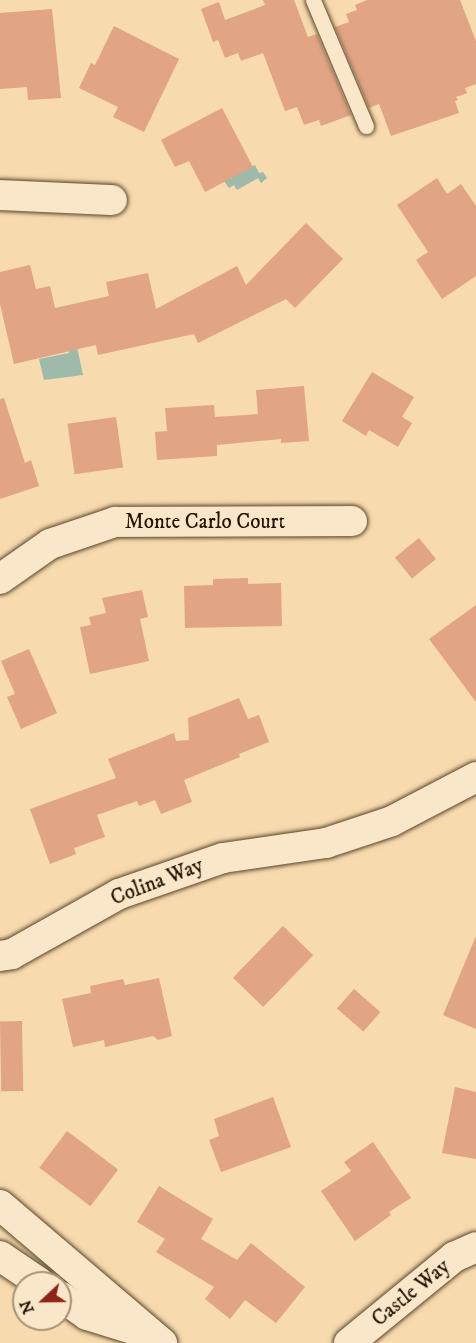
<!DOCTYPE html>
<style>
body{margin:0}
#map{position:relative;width:476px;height:1343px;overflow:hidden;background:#f7daad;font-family:"IM FELL DW Pica",serif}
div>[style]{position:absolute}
.water>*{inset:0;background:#9dbaab}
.building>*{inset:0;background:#e1a485;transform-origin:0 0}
.roads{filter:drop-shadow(0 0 2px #5a452b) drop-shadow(0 0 2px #5a452b)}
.service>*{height:15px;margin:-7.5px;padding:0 7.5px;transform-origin:7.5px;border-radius:7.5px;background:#fae7ca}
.minor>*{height:30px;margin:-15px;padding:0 15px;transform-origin:15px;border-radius:15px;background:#fae7ca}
span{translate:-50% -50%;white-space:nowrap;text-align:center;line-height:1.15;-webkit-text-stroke:4.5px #fae7ca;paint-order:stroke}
.street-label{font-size:21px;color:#251300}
.north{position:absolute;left:12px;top:1271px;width:60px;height:60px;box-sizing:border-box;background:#fae7ca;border:2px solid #a59279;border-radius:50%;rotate:248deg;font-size:16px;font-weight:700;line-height:24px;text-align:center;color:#251300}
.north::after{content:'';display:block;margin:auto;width:21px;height:27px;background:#8f2418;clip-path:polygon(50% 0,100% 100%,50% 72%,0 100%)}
</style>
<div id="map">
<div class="water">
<i style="clip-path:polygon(255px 165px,259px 173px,263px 172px,267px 178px,261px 183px,258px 178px,237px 190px,234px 185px,229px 188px,224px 181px)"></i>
<i style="clip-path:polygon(77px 347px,83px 375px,44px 380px,39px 359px,69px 353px,68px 349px)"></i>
</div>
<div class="building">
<i style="clip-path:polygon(263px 0,294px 0,308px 37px,317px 34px,351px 115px,321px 126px,319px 120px,304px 125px,297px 107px,285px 111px,263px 53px,241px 61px,238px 53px,225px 58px,218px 40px,213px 42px,201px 9px,219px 2px,225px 20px,265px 5px)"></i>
<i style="clip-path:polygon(367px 0,460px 0,476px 41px,476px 84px,465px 88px,467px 93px,456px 97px,458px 100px,455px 101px,459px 113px,391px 136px,379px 104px,369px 108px,335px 27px,349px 22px,346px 14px,357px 10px,355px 5px)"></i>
<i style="clip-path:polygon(52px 9px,61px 98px,28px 100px,27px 87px,0 89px,0 13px)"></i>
<i style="clip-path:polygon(114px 26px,179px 59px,144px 132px,113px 117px,118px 107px,79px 88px,91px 63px,95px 65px)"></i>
<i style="clip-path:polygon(222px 108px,253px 167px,205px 192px,189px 161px,175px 167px,161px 140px)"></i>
<i style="clip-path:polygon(437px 178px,447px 194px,461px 184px,476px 206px,476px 276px,442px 299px,416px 260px,428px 252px,397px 205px)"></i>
<i style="clip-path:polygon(306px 223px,343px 259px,295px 308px,286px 299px,198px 343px,194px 334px,98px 355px,96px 345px,14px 364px,0 304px,0 272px,30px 265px,36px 289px,50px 286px,55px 308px,109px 296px,106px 282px,148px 273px,156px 309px,237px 266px,246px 285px)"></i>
<i style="clip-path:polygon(372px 372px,414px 397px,402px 417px,412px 423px,398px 447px,369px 430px,366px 436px,342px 421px)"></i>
<i style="clip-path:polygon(304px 386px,309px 441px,281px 443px,281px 439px,217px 445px,217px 456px,157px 460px,155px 432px,167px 431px,165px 408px,214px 405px,215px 417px,258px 414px,256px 390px)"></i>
<i style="clip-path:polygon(4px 398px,25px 463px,31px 460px,39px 486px,0 499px,0 399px)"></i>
<i style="left:116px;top:417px;width:51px;height:49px;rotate:82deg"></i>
<i style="left:419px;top:538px;width:27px;height:31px;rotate:51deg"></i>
<i style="clip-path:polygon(248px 578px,248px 584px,281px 583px,282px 626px,185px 628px,184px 586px,213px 585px,213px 579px)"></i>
<i style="clip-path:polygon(142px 590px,148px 617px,140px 619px,149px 661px,90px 674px,80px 627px,91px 625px,89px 617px,106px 613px,102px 598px)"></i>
<i style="clip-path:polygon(476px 605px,476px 702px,429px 639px)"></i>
<i style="clip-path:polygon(29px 649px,57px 713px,21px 729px,7px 697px,15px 694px,1px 661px)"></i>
<i style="clip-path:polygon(239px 698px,248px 719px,259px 715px,269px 742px,239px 754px,240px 757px,184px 780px,192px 802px,161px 814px,155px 800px,139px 806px,137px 801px,97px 815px,105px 837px,74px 848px,76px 854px,50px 864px,30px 809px,116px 778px,108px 759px,174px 733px,176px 741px,189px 740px,188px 718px)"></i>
<i style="left:283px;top:926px;width:42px;height:72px;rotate:44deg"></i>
<i style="clip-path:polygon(476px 936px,476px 1029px,443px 1015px)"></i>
<i style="clip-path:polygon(159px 978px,172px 1036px,158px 1040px,153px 1036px,105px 1047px,104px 1040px,73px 1047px,62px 999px,91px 993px,90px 986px,123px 979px,125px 985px)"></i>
<i style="left:354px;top:989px;width:35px;height:26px;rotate:41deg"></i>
<i style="left:22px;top:1021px;width:70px;height:22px;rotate:89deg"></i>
<i style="clip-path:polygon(455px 1087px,476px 1092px,476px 1159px,442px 1153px)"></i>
<i style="clip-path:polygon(273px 1097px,291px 1147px,221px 1172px,209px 1140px,219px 1136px,214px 1119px)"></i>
<i style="left:67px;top:1131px;width:64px;height:46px;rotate:37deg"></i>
<i style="clip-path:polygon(373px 1142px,411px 1198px,389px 1212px,391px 1215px,355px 1241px,321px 1191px,351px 1171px,344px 1162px)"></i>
<i style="clip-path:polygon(159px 1186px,213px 1219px,201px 1239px,237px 1260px,251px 1243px,305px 1287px,276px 1323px,245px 1300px,230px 1319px,205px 1299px,214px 1287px,156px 1252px,165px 1239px,137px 1222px)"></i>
</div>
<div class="roads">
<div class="service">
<i style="left:313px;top:0;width:137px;rotate:67.2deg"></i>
</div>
<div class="minor">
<i style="left:0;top:195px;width:112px;rotate:2.6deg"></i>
<i style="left:0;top:579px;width:61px;rotate:-35deg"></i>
<i style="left:50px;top:544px;width:69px;rotate:-18.7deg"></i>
<i style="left:115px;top:522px;width:237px;rotate:-0.2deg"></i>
<i style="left:0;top:956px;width:12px;rotate:-9deg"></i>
<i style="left:12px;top:954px;width:123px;rotate:-29.3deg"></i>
<i style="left:119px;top:894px;width:110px;rotate:-19.1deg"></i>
<i style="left:223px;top:858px;width:104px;rotate:-8.3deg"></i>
<i style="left:326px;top:843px;width:70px;rotate:-18.4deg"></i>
<i style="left:392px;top:821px;width:95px;rotate:-27.6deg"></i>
<i style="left:0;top:1205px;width:213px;rotate:40.4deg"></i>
<i style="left:0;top:1256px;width:48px;rotate:34deg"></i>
<i style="left:60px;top:1296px;width:33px;rotate:35deg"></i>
<i style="left:87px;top:1315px;width:54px;rotate:17.1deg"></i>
<i style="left:349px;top:1343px;width:136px;rotate:-39.3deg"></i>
<i style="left:454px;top:1257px;width:24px;rotate:-24deg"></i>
</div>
</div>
<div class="street-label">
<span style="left:205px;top:522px">Monte Carlo Court</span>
<span style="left:157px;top:882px;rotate:-21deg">Colina Way</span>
<span style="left:411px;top:1293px;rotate:-39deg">Castle Way</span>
</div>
<div class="north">N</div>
</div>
